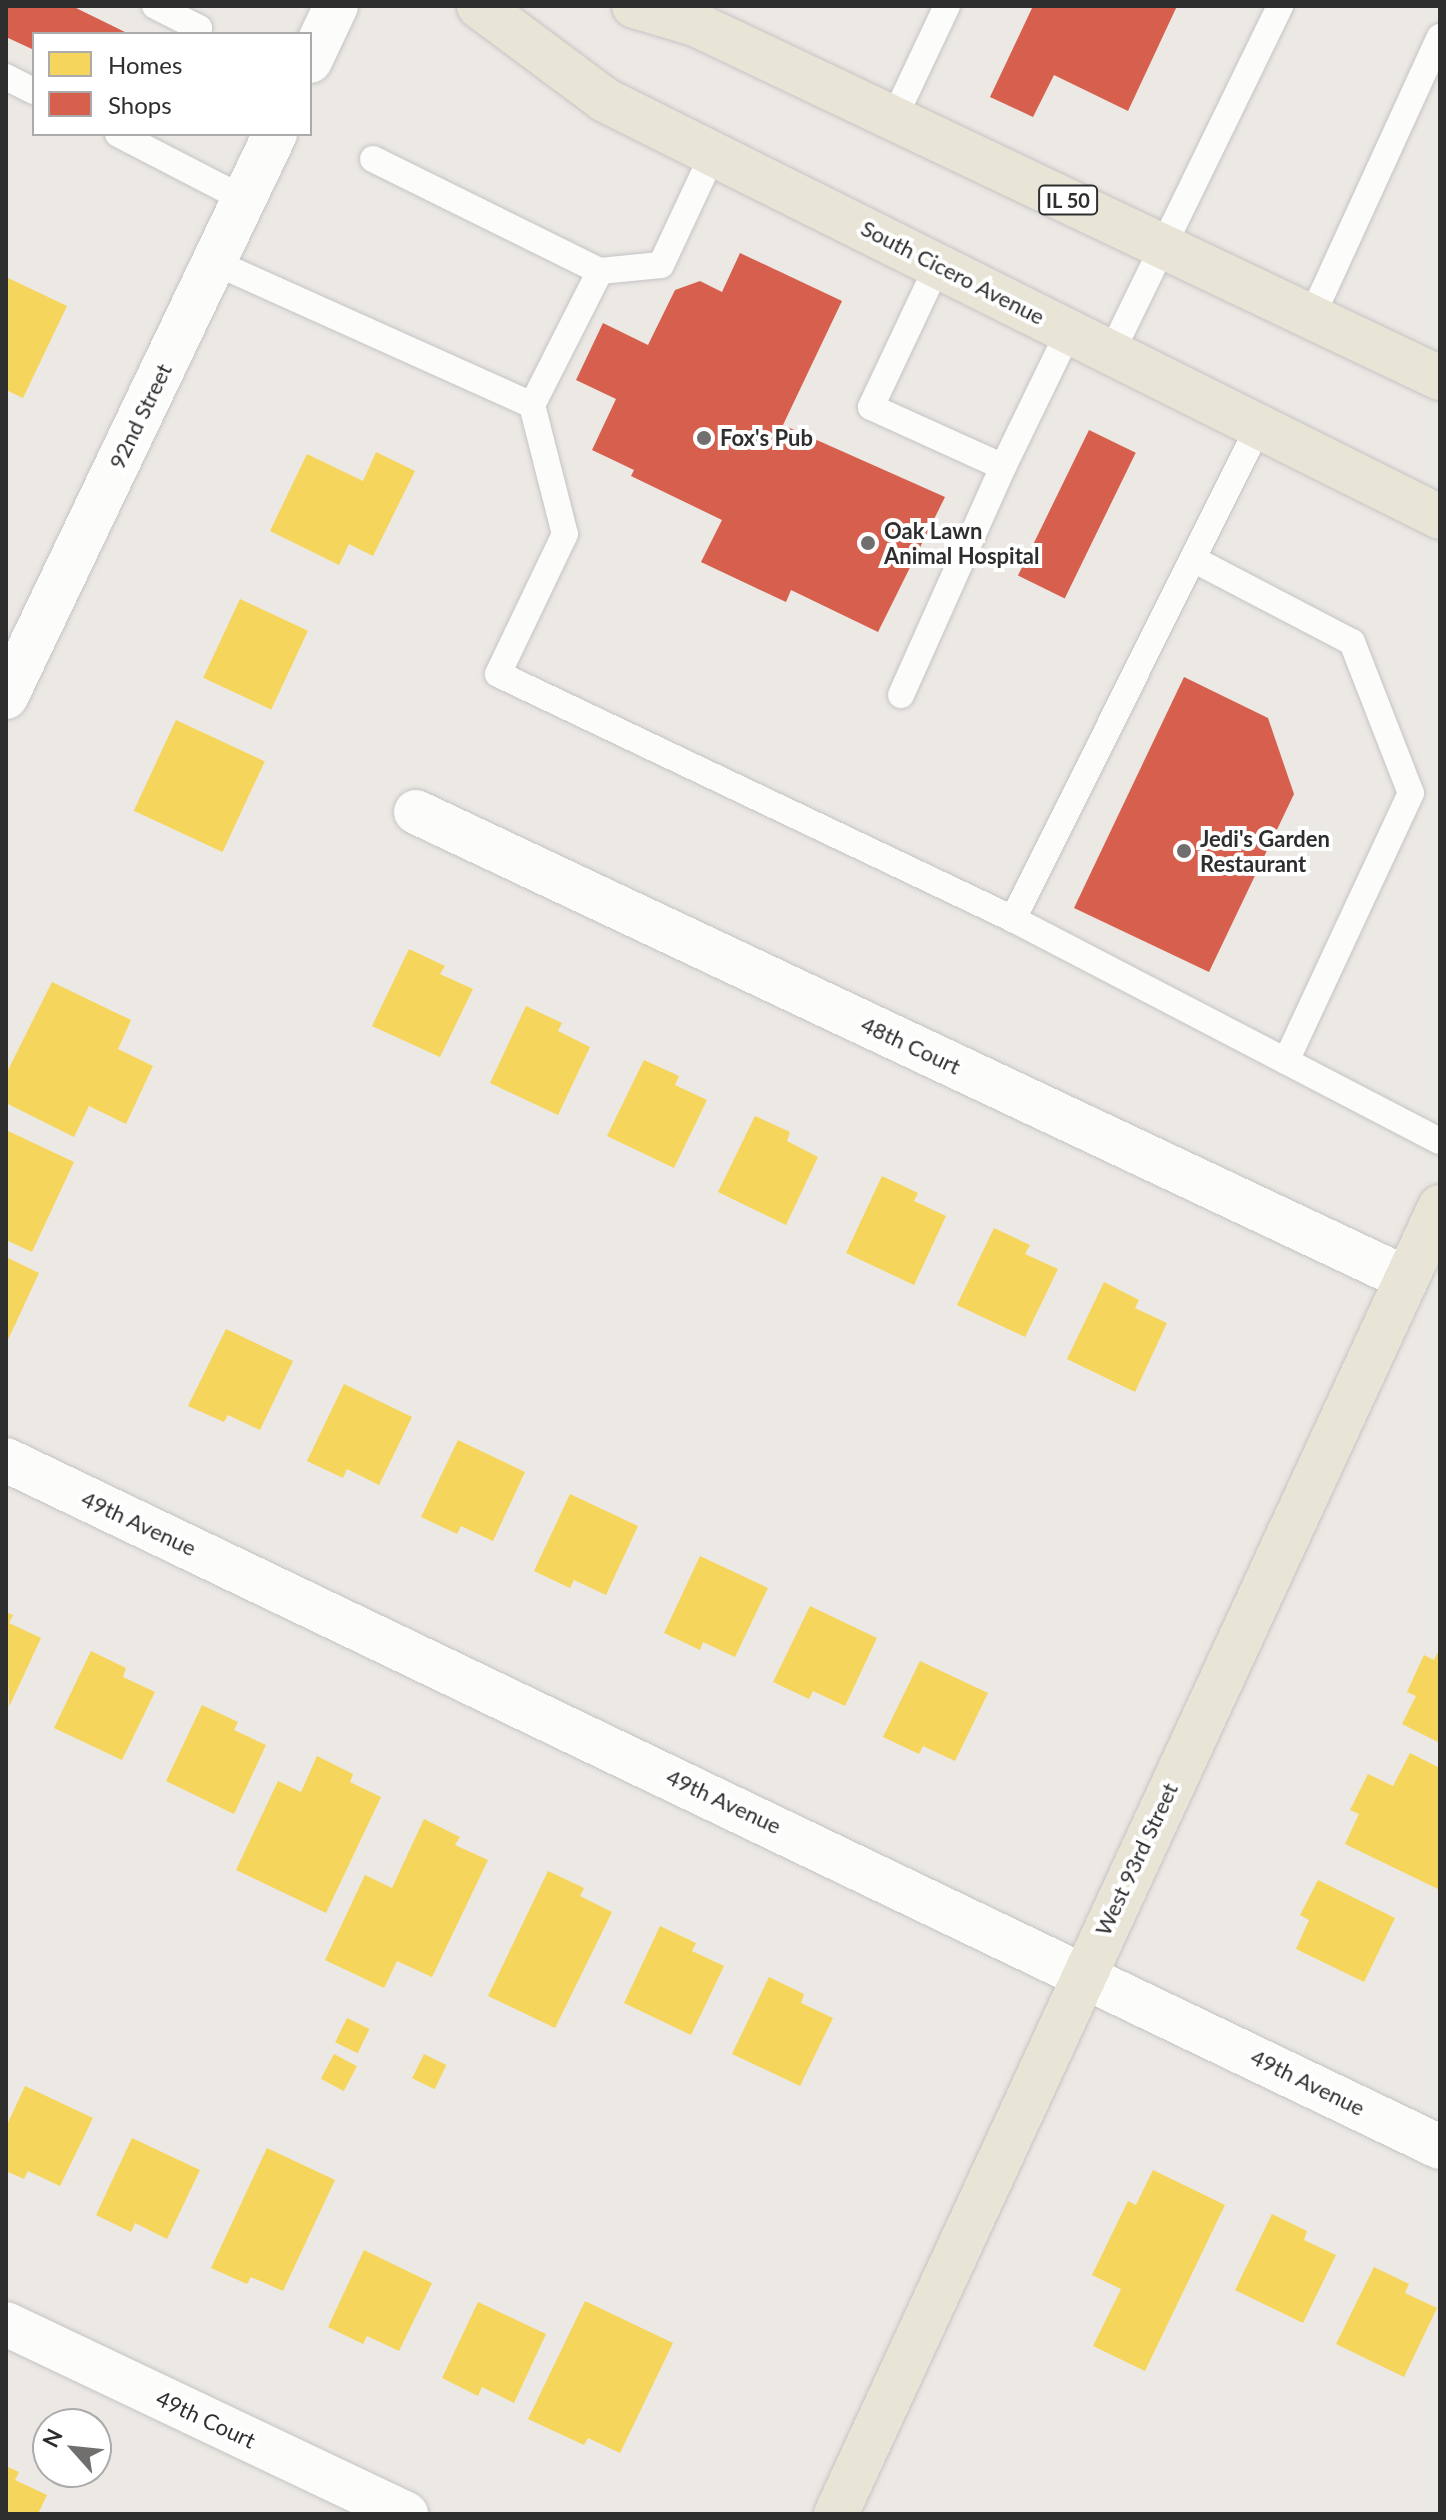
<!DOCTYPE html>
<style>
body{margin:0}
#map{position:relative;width:1446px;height:2520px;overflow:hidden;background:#ece8e4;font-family:Lato,sans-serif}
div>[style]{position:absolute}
.homes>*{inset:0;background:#f6d55c;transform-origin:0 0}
.shops>*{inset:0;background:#d6604d;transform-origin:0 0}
.roads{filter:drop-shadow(0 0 2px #c5c4c5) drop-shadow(0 0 2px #c5c4c5)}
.lane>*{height:26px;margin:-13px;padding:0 13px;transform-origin:13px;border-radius:13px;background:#fcfcfb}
.street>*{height:44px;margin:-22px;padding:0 22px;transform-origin:22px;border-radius:22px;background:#fcfcfb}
.primary>*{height:44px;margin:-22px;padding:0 22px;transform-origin:22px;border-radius:22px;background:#e8e4d6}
.dots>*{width:22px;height:22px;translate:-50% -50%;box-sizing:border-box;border:4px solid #fff;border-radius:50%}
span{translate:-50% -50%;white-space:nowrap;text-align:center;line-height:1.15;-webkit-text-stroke:8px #fff;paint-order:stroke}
.shield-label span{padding:2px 6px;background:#fff;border:2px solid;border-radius:6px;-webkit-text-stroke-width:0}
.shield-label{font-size:20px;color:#2e2e2e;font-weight:700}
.street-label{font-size:22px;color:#2e2e2e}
.poi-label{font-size:22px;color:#2e2e2e;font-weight:700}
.left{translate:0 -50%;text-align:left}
.frame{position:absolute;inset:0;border:8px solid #2e2e2e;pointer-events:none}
.legend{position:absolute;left:32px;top:32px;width:280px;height:104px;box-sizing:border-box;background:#fff;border:2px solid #ababab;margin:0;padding:10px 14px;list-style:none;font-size:24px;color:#2e2e2e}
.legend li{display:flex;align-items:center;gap:16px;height:40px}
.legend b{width:40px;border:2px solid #ababab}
.north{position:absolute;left:32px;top:2408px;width:80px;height:80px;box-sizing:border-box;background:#fff;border:2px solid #ababab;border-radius:50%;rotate:297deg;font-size:22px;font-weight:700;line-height:32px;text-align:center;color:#2e2e2e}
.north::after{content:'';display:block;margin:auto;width:28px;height:36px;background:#706f6e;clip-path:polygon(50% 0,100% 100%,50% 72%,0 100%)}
</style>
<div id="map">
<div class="homes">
<i style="clip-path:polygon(6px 277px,67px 306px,23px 398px,6px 390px)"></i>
<i style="clip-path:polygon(376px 452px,415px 471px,373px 556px,349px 544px,339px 565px,270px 531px,307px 454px,363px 481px)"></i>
<i style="left:240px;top:599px;width:75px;height:87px;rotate:25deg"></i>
<i style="left:176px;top:720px;width:98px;height:100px;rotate:25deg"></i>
<i style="clip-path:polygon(409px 949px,445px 966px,440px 974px,473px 989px,440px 1057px,372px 1026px)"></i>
<i style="clip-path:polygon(52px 982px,131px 1020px,118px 1049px,153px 1066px,126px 1124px,89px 1106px,74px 1137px,6px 1103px,6px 1074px)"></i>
<i style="clip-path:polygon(526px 1006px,562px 1023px,558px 1031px,590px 1047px,558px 1115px,490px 1083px)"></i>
<i style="clip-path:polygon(644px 1060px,679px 1076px,675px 1085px,707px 1100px,674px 1168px,607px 1136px)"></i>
<i style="clip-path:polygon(755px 1116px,790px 1132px,787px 1141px,818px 1157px,786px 1225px,718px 1192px)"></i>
<i style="clip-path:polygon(6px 1130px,74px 1162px,32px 1252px,6px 1240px)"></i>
<i style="clip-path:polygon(882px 1176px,918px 1193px,914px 1201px,946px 1216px,914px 1285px,846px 1253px)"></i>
<i style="clip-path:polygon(994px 1228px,1030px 1245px,1025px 1254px,1058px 1269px,1025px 1337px,957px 1305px)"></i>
<i style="clip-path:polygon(6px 1257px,39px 1273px,6px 1344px)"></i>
<i style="clip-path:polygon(1104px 1282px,1139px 1300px,1135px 1308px,1167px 1323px,1135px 1392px,1067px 1359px)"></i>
<i style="clip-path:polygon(226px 1329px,293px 1361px,260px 1430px,228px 1415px,224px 1422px,188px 1406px)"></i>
<i style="clip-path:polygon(344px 1384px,412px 1417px,379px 1485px,347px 1469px,343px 1478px,307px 1461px)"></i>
<i style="clip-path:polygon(458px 1440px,525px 1472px,493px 1541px,461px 1526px,457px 1534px,421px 1517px)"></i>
<i style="clip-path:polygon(570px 1494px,638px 1526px,606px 1595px,574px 1580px,570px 1588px,534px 1571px)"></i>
<i style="clip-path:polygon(700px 1556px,768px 1588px,735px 1657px,703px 1642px,700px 1650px,664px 1633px)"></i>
<i style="clip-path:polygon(810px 1606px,877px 1638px,845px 1706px,813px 1691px,809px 1699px,773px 1682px)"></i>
<i style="clip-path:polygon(6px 1612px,13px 1615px,9px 1623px,41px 1638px,9px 1707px)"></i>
<i style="clip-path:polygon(1440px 1648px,1440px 1743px,1402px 1724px,1416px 1696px,1407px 1692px,1424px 1655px,1434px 1660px)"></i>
<i style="clip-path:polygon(91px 1651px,126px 1668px,123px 1677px,155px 1692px,122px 1760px,54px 1728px)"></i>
<i style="clip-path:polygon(920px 1661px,988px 1693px,955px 1761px,923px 1746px,919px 1754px,883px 1737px)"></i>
<i style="clip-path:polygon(202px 1705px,238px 1722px,234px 1730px,266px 1745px,234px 1814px,166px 1781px)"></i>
<i style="clip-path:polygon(1410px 1753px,1440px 1768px,1440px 1890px,1345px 1844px,1359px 1814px,1350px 1810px,1368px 1774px,1393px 1786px)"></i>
<i style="clip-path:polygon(317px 1756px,353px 1774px,350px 1782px,381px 1797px,326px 1913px,236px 1870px,278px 1781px,301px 1792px)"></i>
<i style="clip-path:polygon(424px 1819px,460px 1837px,455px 1845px,488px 1860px,432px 1977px,397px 1961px,384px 1988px,325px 1960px,365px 1875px,392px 1888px)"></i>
<i style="clip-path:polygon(548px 1871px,584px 1888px,580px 1896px,612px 1912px,555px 2028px,488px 1996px)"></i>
<i style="clip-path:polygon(1318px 1880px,1395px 1918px,1364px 1982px,1296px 1949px,1309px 1920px,1300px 1915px)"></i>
<i style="clip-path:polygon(660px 1926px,696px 1943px,692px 1951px,724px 1966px,691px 2035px,624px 2003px)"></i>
<i style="clip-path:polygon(769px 1977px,804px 1994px,801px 2003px,833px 2018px,800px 2086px,732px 2054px)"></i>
<i style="left:347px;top:2018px;width:25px;height:27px;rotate:26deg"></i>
<i style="left:334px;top:2054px;width:26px;height:28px;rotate:28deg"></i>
<i style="left:424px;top:2054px;width:25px;height:27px;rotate:26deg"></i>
<i style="clip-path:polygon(25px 2086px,93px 2118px,60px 2186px,28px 2171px,24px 2179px,6px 2171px,6px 2127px)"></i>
<i style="clip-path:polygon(132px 2138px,200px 2170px,167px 2239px,135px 2223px,131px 2232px,96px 2215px)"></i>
<i style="clip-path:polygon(267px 2148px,335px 2180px,283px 2291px,251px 2277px,247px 2284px,211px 2268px)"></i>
<i style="clip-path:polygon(1153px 2170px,1225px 2205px,1145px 2371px,1093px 2346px,1121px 2289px,1092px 2275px,1128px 2201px,1136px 2205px)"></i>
<i style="clip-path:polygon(1272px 2214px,1307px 2231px,1304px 2240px,1336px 2255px,1303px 2323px,1235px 2290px)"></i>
<i style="clip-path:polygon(364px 2250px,432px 2283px,399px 2351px,367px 2336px,363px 2344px,328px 2327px)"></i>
<i style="clip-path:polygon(1374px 2267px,1409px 2284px,1405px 2293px,1437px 2308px,1404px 2377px,1336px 2344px)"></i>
<i style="clip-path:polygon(585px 2301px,673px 2343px,620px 2453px,588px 2438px,584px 2445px,528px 2419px)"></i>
<i style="clip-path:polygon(478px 2302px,546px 2334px,514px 2403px,482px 2387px,478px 2396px,442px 2378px)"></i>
<i style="clip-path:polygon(6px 2466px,19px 2472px,15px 2480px,47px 2495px,38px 2514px,6px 2514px)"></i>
</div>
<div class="shops">
<i style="clip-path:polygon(6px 6px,72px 6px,129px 34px,34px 34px,34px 50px,6px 37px)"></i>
<i style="clip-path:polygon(1033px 6px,1177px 6px,1128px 111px,1054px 75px,1033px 117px,990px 97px)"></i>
<i style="clip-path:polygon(740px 253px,842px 301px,783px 425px,945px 497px,878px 632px,791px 590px,786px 602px,701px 562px,722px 520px,631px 476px,634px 470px,592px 450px,616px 399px,576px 380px,603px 323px,648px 345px,675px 290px,700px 281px,722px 292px)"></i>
<i style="left:1089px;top:430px;width:52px;height:162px;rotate:26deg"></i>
<i style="clip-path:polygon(1184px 677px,1268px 718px,1294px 794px,1209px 972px,1074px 908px)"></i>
</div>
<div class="roads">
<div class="lane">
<i style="left:155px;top:6px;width:49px;rotate:26.6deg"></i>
<i style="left:199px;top:28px;width:7px;rotate:117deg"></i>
<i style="left:6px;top:77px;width:31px;rotate:27deg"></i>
<i style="left:894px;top:118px;width:124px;rotate:-64.7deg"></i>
<i style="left:118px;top:134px;width:142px;rotate:27.3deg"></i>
<i style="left:373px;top:159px;width:253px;rotate:26.3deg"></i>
<i style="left:600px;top:271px;width:150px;rotate:116.9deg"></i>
<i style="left:214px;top:262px;width:349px;rotate:24.2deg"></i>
<i style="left:532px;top:405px;width:133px;rotate:75.7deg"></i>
<i style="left:565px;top:534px;width:155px;rotate:115.6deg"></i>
<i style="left:498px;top:674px;width:570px;rotate:25.44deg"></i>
<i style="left:938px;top:265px;width:157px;rotate:115.3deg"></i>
<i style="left:871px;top:407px;width:145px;rotate:24.4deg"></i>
<i style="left:1003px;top:467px;width:151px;rotate:-64.1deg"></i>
<i style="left:600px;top:271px;width:61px;rotate:-5.6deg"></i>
<i style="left:661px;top:265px;width:125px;rotate:-64.9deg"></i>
<i style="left:1312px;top:316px;width:307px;rotate:-65.4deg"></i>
<i style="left:1111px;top:353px;width:386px;rotate:-64deg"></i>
<i style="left:1258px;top:428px;width:549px;rotate:116.52deg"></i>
<i style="left:1013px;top:919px;width:481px;rotate:27.5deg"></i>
<i style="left:1193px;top:559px;width:179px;rotate:27.6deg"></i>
<i style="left:1352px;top:642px;width:162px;rotate:68.7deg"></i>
<i style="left:1411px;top:793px;width:296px;rotate:115deg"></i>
<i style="left:901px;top:695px;width:250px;rotate:-65.9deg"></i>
</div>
<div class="street">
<i style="left:310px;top:61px;width:61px;rotate:-64.7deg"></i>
<i style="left:6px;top:697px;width:624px;rotate:-64.46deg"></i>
<i style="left:416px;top:812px;width:1093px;rotate:25.23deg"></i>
<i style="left:6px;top:1460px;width:1590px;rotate:25.6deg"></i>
<i style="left:6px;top:2324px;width:443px;rotate:25.4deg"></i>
</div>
<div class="primary">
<i style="left:479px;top:6px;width:157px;rotate:36.7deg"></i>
<i style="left:605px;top:100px;width:933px;rotate:26.54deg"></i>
<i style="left:634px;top:6px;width:64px;rotate:16.4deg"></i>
<i style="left:695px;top:24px;width:825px;rotate:25.42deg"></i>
<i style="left:836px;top:2514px;width:1440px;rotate:-65.2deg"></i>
</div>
</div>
<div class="dots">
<i style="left:704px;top:438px;background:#706f6e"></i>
<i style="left:868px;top:543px;background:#706f6e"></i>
<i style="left:1184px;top:851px;background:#706f6e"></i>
</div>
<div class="shield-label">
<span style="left:1068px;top:200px">IL 50</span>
</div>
<div class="street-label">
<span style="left:953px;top:272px;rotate:27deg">South Cicero Avenue</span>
<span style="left:140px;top:416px;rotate:-64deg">92nd Street</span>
<span style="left:911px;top:1045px;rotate:25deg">48th Court</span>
<span style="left:139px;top:1523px;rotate:25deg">49th Avenue</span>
<span style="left:724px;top:1801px;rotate:25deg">49th Avenue</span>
<span style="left:1136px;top:1859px;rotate:-65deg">West 93rd Street</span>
<span style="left:1308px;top:2082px;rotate:26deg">49th Avenue</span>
<span style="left:206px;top:2419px;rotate:25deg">49th Court</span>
</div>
<div class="poi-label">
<span class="left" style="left:720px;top:438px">Fox's Pub</span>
<span class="left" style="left:884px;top:543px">Oak Lawn<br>Animal Hospital</span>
<span class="left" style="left:1200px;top:851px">Jedi's Garden<br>Restaurant</span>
</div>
<div class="frame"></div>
<ul class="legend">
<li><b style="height:22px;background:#f6d55c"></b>Homes</li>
<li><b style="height:22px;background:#d6604d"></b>Shops</li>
</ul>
<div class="north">N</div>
</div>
